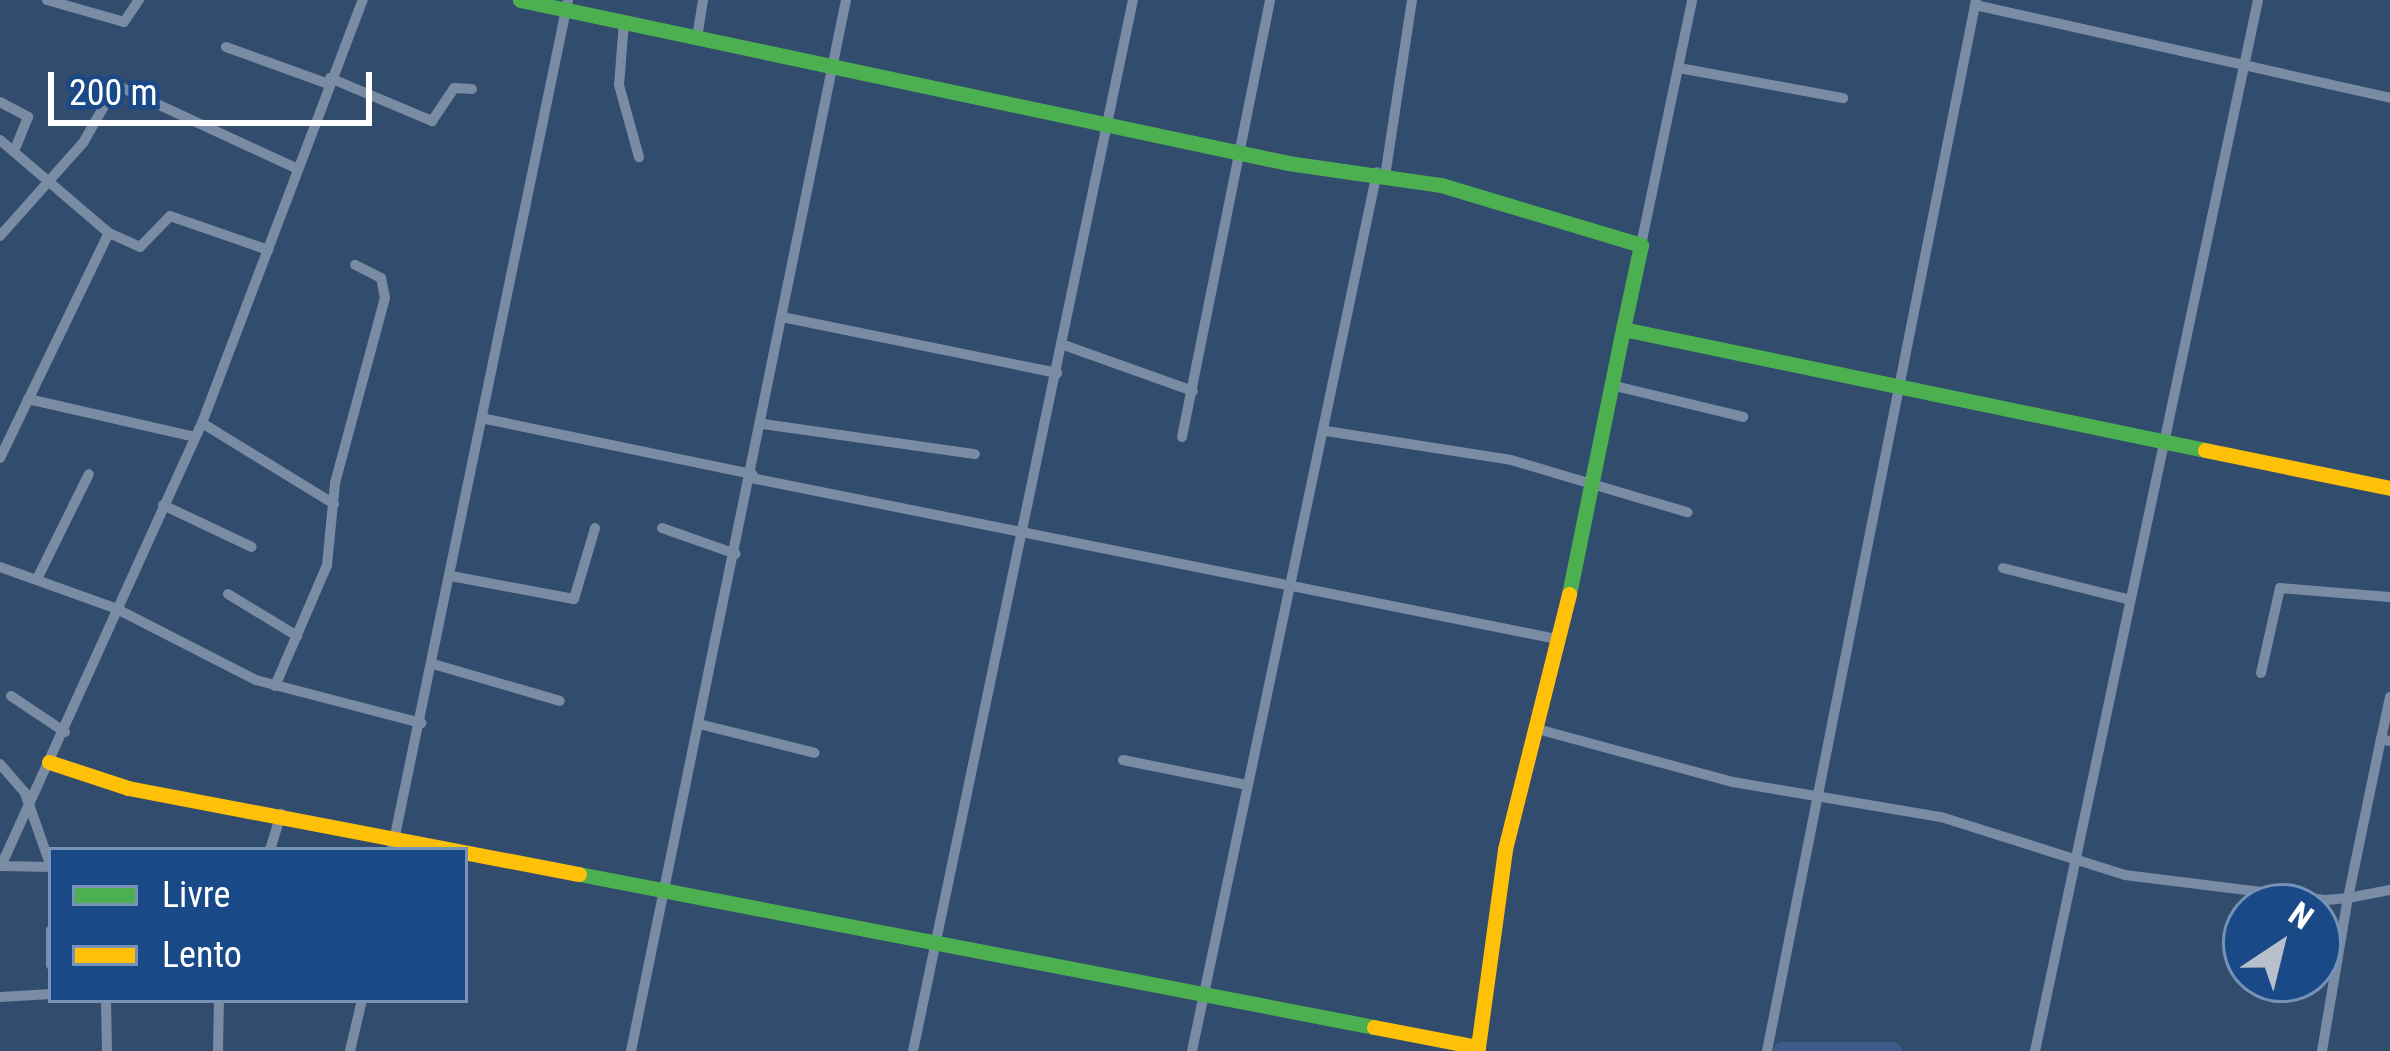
<!DOCTYPE html>
<style>
body{margin:0}
#map{position:relative;width:2390px;height:1051px;overflow:hidden;background:#324c6e;font-family:"Roboto Condensed",sans-serif}
div>[style]{position:absolute}
.river>*{height:18px;margin:-9px;padding:0 9px;transform-origin:9px;border-radius:9px;background:#3c5d8a}
.street>*{height:10px;margin:-5px;padding:0 5px;transform-origin:5px;border-radius:5px;background:#798ca4}
.fast>*{height:15px;margin:-7.5px;padding:0 7.5px;transform-origin:7.5px;border-radius:7.5px;background:#4caf50}
.slow>*{height:15px;margin:-7.5px;padding:0 7.5px;transform-origin:7.5px;border-radius:7.5px;background:#ffc107}
span{translate:-50% -50%;white-space:nowrap;text-align:center;line-height:1.15;-webkit-text-stroke:9px #1a4987;paint-order:stroke}
.legend{position:absolute;left:48px;top:847px;width:420px;height:156px;box-sizing:border-box;background:#1a4987;border:3px solid #7692b7;margin:0;padding:15px 21px;list-style:none;font-size:36px;color:#fff}
.legend li{display:flex;align-items:center;gap:24px;height:60px}
.legend b{width:60px;border:3px solid #7692b7}
.north{position:absolute;left:2222px;top:883px;width:120px;height:120px;box-sizing:border-box;background:#1a4987;border:3px solid #7692b7;border-radius:50%;rotate:35deg;font-size:33px;font-weight:700;line-height:48px;text-align:center;color:#fff}
.north::after{content:'';display:block;margin:auto;width:42px;height:54px;background:#b7c0cc;clip-path:polygon(50% 0,100% 100%,50% 72%,0 100%)}
.scale{position:absolute;left:48px;top:72px;width:324px;height:54px;box-sizing:border-box;border:6px solid #fff;border-top:0;padding-left:15px;font-size:36px;line-height:42px;white-space:nowrap;color:#fff;-webkit-text-stroke:9px #1a4987;paint-order:stroke}
</style>
<div id="map">
<div class="river">
<i style="left:1782px;top:1051px;width:111px"></i>
</div>
<div class="street">
<i style="left:47px;top:0;width:80px;rotate:15.9deg"></i>
<i style="left:124px;top:22px;width:27px;rotate:-56deg"></i>
<i style="left:1975px;top:5px;width:425px;rotate:12.6deg"></i>
<i style="left:624px;top:22px;width:63px;rotate:94.5deg"></i>
<i style="left:619px;top:85px;width:75px;rotate:74.5deg"></i>
<i style="left:697px;top:38px;width:38px;rotate:-81deg"></i>
<i style="left:226px;top:47px;width:109px;rotate:19.8deg"></i>
<i style="left:1679px;top:68px;width:167px;rotate:10.4deg"></i>
<i style="left:330px;top:78px;width:111px;rotate:22.9deg"></i>
<i style="left:432px;top:121px;width:40px;rotate:-56deg"></i>
<i style="left:454px;top:88px;width:18px;rotate:3deg"></i>
<i style="left:0;top:102px;width:32px;rotate:28deg"></i>
<i style="left:28px;top:117px;width:32px;rotate:112deg"></i>
<i style="left:0;top:140px;width:143px;rotate:40.5deg"></i>
<i style="left:1386px;top:170px;width:172px;rotate:-81.3deg"></i>
<i style="left:0;top:236px;width:125px;rotate:-48.3deg"></i>
<i style="left:83px;top:143px;width:67px;rotate:-60.4deg"></i>
<i style="left:116px;top:85px;width:200px;rotate:24.8deg"></i>
<i style="left:1641px;top:245px;width:250px;rotate:-78.2deg"></i>
<i style="left:782px;top:317px;width:281px;rotate:11.5deg"></i>
<i style="left:1061px;top:344px;width:140px;rotate:19.6deg"></i>
<i style="left:1611px;top:385px;width:136px;rotate:13.6deg"></i>
<i style="left:28px;top:399px;width:171px;rotate:12.8deg"></i>
<i style="left:486px;top:419px;width:272px;rotate:11.7deg"></i>
<i style="left:202px;top:423px;width:155px;rotate:31.5deg"></i>
<i style="left:763px;top:424px;width:214px;rotate:8.1deg"></i>
<i style="left:1326px;top:431px;width:187px;rotate:8.9deg"></i>
<i style="left:1511px;top:460px;width:184px;rotate:16.5deg"></i>
<i style="left:1182px;top:437px;width:446px;rotate:-78.6deg"></i>
<i style="left:0;top:458px;width:250px;rotate:-64.2deg"></i>
<i style="left:109px;top:233px;width:34px;rotate:24deg"></i>
<i style="left:140px;top:247px;width:43px;rotate:-45.9deg"></i>
<i style="left:170px;top:216px;width:104px;rotate:19.1deg"></i>
<i style="left:751px;top:478px;width:822px;rotate:11.3deg"></i>
<i style="left:163px;top:505px;width:98px;rotate:25.3deg"></i>
<i style="left:662px;top:528px;width:78px;rotate:19.4deg"></i>
<i style="left:0;top:567px;width:124px;rotate:19.7deg"></i>
<i style="left:117px;top:609px;width:156px;rotate:27.1deg"></i>
<i style="left:256px;top:680px;width:171px;rotate:14.6deg"></i>
<i style="left:2003px;top:568px;width:127px;rotate:14.1deg"></i>
<i style="left:451px;top:576px;width:125px;rotate:10.6deg"></i>
<i style="left:574px;top:599px;width:74px;rotate:-73.5deg"></i>
<i style="left:37px;top:579px;width:117px;rotate:-63.7deg"></i>
<i style="left:228px;top:594px;width:81px;rotate:31.3deg"></i>
<i style="left:433px;top:664px;width:132px;rotate:16.2deg"></i>
<i style="left:2261px;top:673px;width:87px;rotate:-77.4deg"></i>
<i style="left:2280px;top:588px;width:110px;rotate:4.7deg"></i>
<i style="left:275px;top:686px;width:132px;rotate:-66.7deg"></i>
<i style="left:327px;top:565px;width:82px;rotate:-84.4deg"></i>
<i style="left:335px;top:483px;width:192px;rotate:-74.9deg"></i>
<i style="left:385px;top:298px;width:20px;rotate:-101deg"></i>
<i style="left:381px;top:278px;width:29px;rotate:-153deg"></i>
<i style="left:11px;top:696px;width:65px;rotate:33.7deg"></i>
<i style="left:2390px;top:697px;width:43px;rotate:102.1deg"></i>
<i style="left:2381px;top:739px;width:9px;rotate:13deg"></i>
<i style="left:703px;top:725px;width:115px;rotate:14deg"></i>
<i style="left:1541px;top:730px;width:199px;rotate:15.2deg"></i>
<i style="left:1733px;top:782px;width:211px;rotate:9.6deg"></i>
<i style="left:1941px;top:817px;width:193px;rotate:17.5deg"></i>
<i style="left:2125px;top:875px;width:203px;rotate:7.1deg"></i>
<i style="left:2326px;top:900px;width:22px;rotate:-5deg"></i>
<i style="left:2348px;top:898px;width:162px;rotate:-78.3deg"></i>
<i style="left:1123px;top:760px;width:126px;rotate:11.4deg"></i>
<i style="left:0;top:764px;width:38px;rotate:49deg"></i>
<i style="left:25px;top:793px;width:78px;rotate:70.6deg"></i>
<i style="left:51px;top:867px;width:51px;rotate:-178.9deg"></i>
<i style="left:270px;top:850px;width:38px;rotate:-73deg"></i>
<i style="left:392px;top:850px;width:868px;rotate:-78.3deg"></i>
<i style="left:1px;top:866px;width:486px;rotate:-65.6deg"></i>
<i style="left:202px;top:423px;width:453px;rotate:-69.2deg"></i>
<i style="left:51px;top:930px;width:35px;rotate:90deg"></i>
<i style="left:0;top:997px;width:51px;rotate:-3.4deg"></i>
<i style="left:106px;top:1000px;width:51px;rotate:88.9deg"></i>
<i style="left:218px;top:1051px;width:51px;rotate:-88.9deg"></i>
<i style="left:350px;top:1051px;width:52px;rotate:-76.8deg"></i>
<i style="left:631px;top:1051px;width:1073px;rotate:-78.44deg"></i>
<i style="left:913px;top:1051px;width:1074px;rotate:-78.18deg"></i>
<i style="left:1192px;top:1051px;width:898px;rotate:-78.11deg"></i>
<i style="left:1767px;top:1051px;width:1072px;rotate:-78.75deg"></i>
<i style="left:2035px;top:1051px;width:1074px;rotate:-78.02deg"></i>
<i style="left:2322px;top:1051px;width:155px;rotate:-80.4deg"></i>
<i style="left:2348px;top:898px;width:43px;rotate:-10.8deg"></i>
</div>
<div class="fast">
<i style="left:520px;top:0;width:785px;rotate:11.98deg"></i>
<i style="left:1288px;top:163px;width:155px;rotate:8.2deg"></i>
<i style="left:1441px;top:185px;width:209px;rotate:16.7deg"></i>
<i style="left:1641px;top:245px;width:86px;rotate:102.1deg"></i>
<i style="left:1569px;top:594px;width:270px;rotate:-78.5deg"></i>
<i style="left:1623px;top:329px;width:594px;rotate:11.74deg"></i>
<i style="left:579px;top:874px;width:810px;rotate:10.89deg"></i>
</div>
<div class="slow">
<i style="left:2205px;top:450px;width:189px;rotate:11.6deg"></i>
<i style="left:49px;top:762px;width:83px;rotate:18.2deg"></i>
<i style="left:128px;top:788px;width:459px;rotate:10.8deg"></i>
<i style="left:1374px;top:1027px;width:106px;rotate:10.9deg"></i>
<i style="left:1478px;top:1047px;width:200px;rotate:-82.2deg"></i>
<i style="left:1505px;top:849px;width:263px;rotate:-75.9deg"></i>
</div>
<ul class="legend">
<li><b style="height:15px;background:#4caf50"></b>Livre</li>
<li><b style="height:15px;background:#ffc107"></b>Lento</li>
</ul>
<div class="north">N</div>
<div class="scale">200 m</div>
</div>
